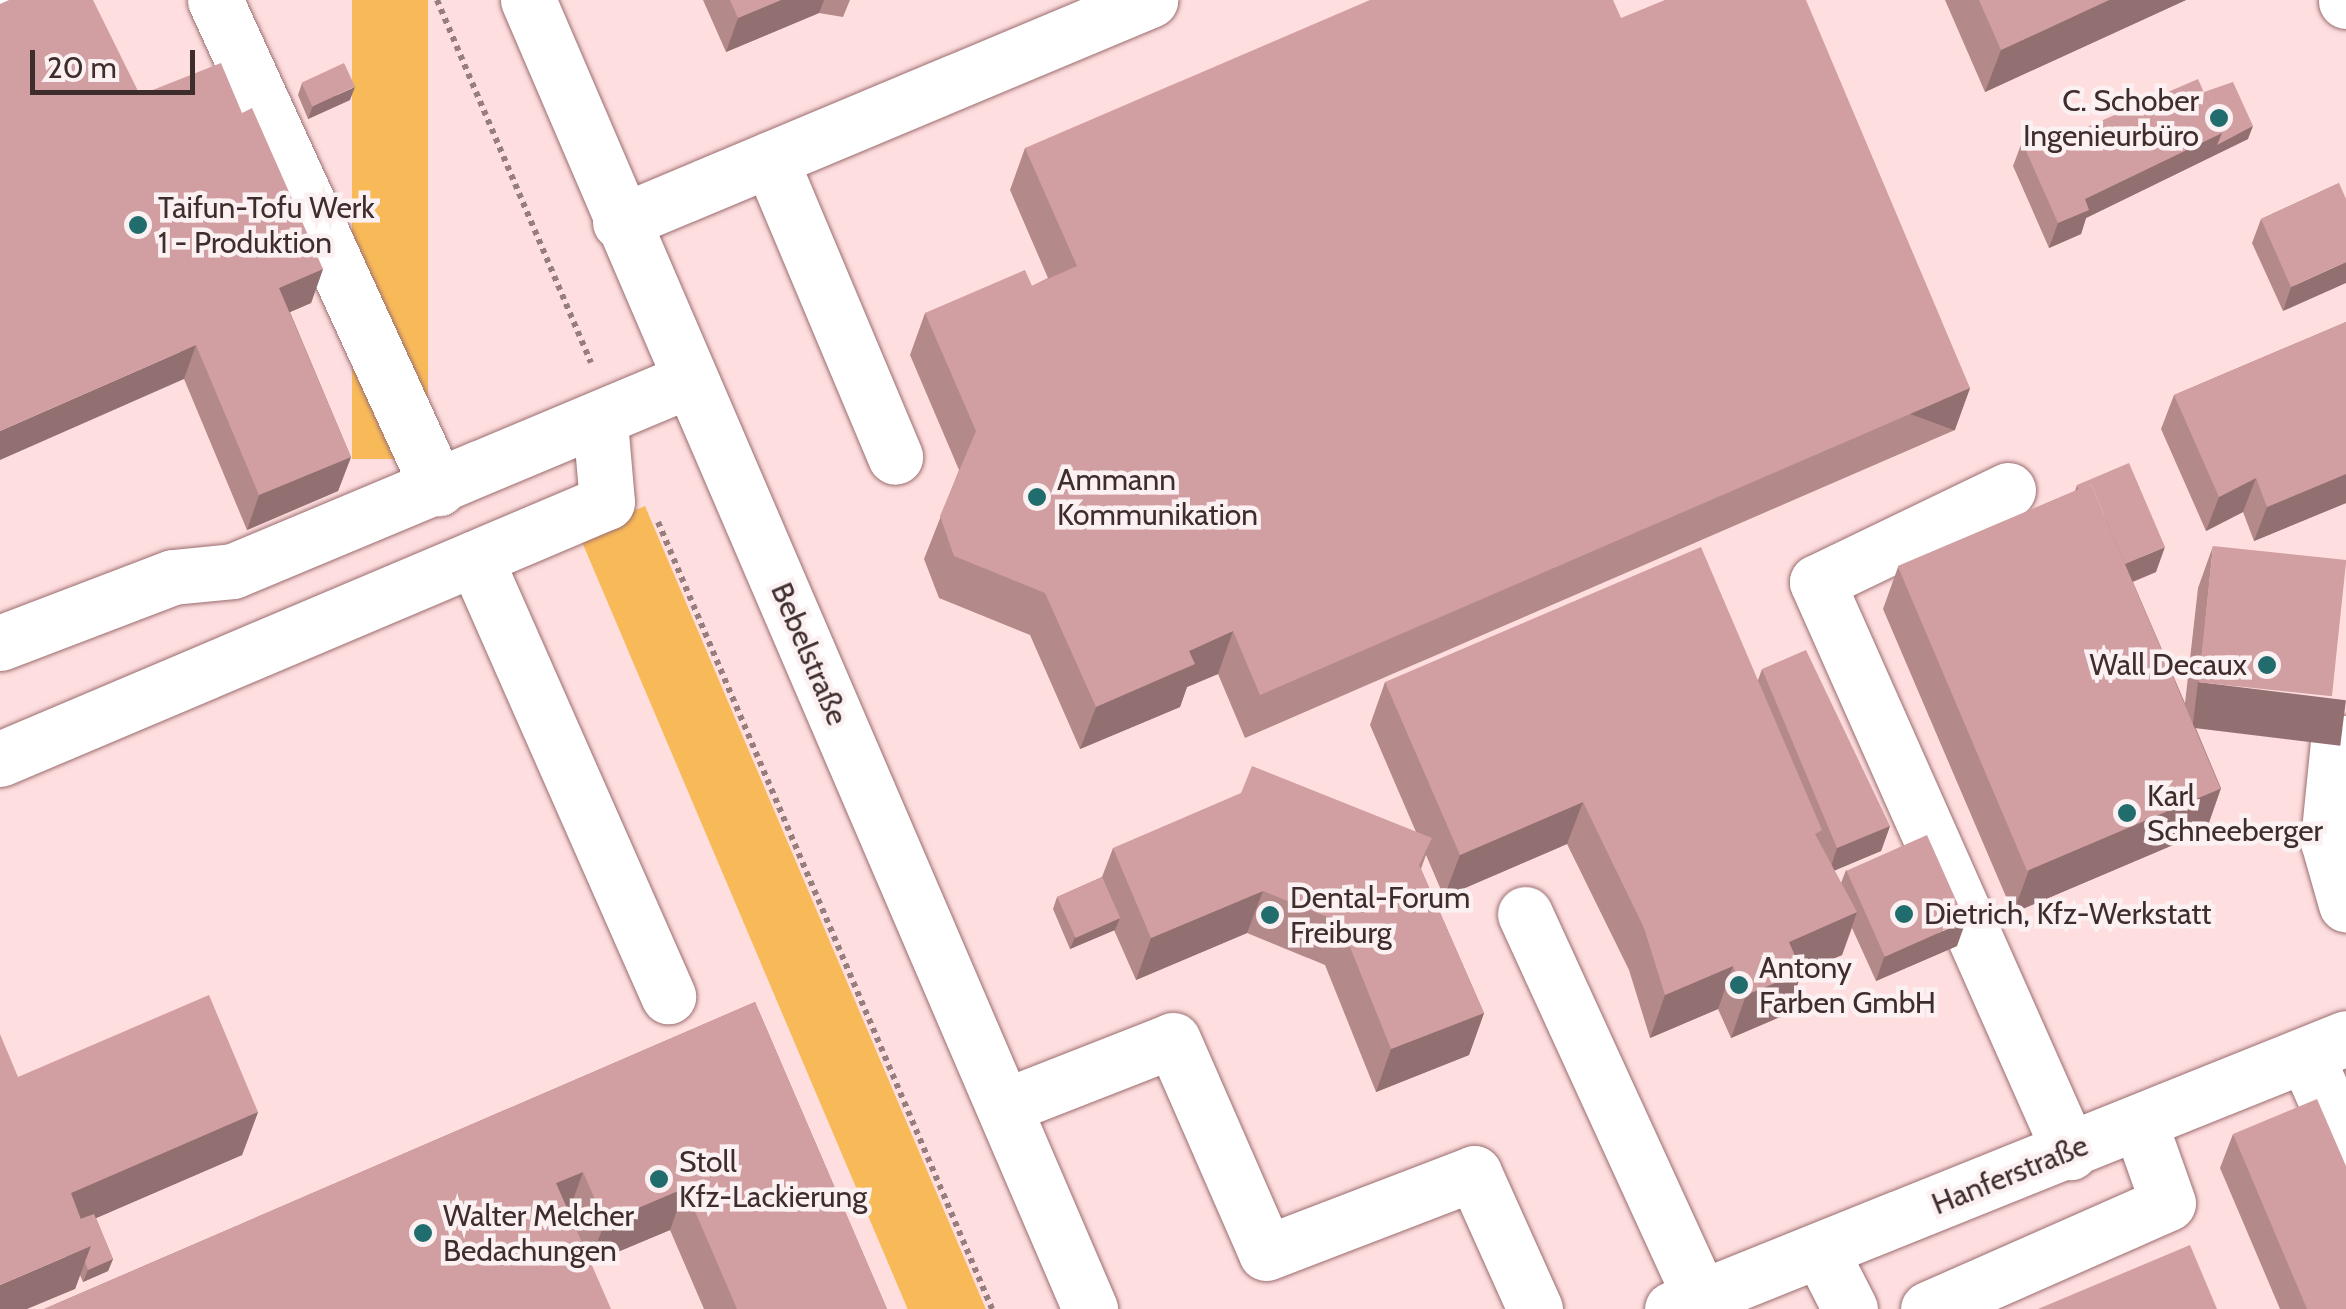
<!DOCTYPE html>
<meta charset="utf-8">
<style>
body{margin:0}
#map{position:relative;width:2346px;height:1309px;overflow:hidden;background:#fededf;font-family:Cabin,sans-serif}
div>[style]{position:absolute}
.green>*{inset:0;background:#f8ba59;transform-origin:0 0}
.path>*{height:6px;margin-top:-3px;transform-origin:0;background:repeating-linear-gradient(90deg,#967d7e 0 5px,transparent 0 10px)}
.roads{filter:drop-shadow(0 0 2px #9b6d6f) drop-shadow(0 0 2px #9b6d6f)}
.minor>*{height:55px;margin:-27.5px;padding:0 27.5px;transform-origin:27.5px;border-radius:27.5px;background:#fff}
.wall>*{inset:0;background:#b4898a}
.shaded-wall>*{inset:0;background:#926f71;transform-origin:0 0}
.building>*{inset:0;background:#d19fa1;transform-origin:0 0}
.dots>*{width:28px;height:28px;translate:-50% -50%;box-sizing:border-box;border:5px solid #fcf1f2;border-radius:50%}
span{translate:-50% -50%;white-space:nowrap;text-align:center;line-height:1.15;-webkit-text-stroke:9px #fcf1f2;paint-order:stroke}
.poi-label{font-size:30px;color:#3f2c2c}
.right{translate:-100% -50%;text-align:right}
.left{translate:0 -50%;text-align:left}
.street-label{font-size:30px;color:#3f2c2c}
.scale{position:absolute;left:30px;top:50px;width:165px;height:45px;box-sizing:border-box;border:5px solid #3f2c2c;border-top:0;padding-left:12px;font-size:30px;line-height:35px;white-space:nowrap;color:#3f2c2c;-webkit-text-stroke:8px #fcf1f2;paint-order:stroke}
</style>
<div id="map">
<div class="green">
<i style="left:352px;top:0;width:76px;height:459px"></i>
<i style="left:645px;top:506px;width:872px;height:72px;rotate:67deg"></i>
</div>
<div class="path">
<i style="left:437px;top:0;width:394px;rotate:67deg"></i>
<i style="left:658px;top:522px;width:855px;rotate:67deg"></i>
</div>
<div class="roads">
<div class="minor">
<i style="left:215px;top:0;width:537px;rotate:65.44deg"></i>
<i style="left:528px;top:0;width:1425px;rotate:66.76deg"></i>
<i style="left:2346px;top:0;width:1px;rotate:90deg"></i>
<i style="left:0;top:3px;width:9px;rotate:-21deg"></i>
<i style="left:770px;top:159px;width:323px;rotate:67.2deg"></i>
<i style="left:620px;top:222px;width:575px;rotate:-22.73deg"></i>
<i style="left:2008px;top:490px;width:212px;rotate:154.3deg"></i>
<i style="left:1817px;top:582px;width:624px;rotate:66.07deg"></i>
<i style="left:475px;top:558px;width:479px;rotate:66.2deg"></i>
<i style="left:0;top:643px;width:185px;rotate:-20.9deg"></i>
<i style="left:173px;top:577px;width:60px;rotate:-5.7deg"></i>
<i style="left:233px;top:571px;width:495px;rotate:-22.7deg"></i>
<i style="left:2338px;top:742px;width:100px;rotate:95.8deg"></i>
<i style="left:2328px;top:841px;width:66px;rotate:74.1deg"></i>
<i style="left:0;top:759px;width:659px;rotate:-22.95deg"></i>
<i style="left:607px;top:502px;width:80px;rotate:-95deg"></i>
<i style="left:1525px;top:914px;width:422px;rotate:65.4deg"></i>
<i style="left:2307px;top:1058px;width:96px;rotate:66.1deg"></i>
<i style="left:1005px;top:1106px;width:180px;rotate:-21.4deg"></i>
<i style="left:1173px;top:1040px;width:232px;rotate:66.4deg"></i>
<i style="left:1266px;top:1253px;width:223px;rotate:-21deg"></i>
<i style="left:1474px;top:1173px;width:149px;rotate:65.8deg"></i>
<i style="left:1820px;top:1250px;width:66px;rotate:63deg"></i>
<i style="left:1672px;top:1309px;width:726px;rotate:-21.9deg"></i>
<i style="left:1928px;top:1309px;width:262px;rotate:-23.8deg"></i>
<i style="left:2168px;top:1203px;width:84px;rotate:-109.5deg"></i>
</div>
</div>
<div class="wall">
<i style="clip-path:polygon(703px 0,850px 0,843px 17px,819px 13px,726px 52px)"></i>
<i style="clip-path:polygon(1945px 0,2186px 0,1985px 92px)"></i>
<i style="clip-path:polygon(1621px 18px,1970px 388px,1955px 430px,1245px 738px,1218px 674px,1187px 687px,1180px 707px,1080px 749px,1030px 635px,939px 598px,924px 559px,959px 470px,910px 355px,925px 313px,1032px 286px,1048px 278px,1010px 190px,1025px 148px)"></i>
<i style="clip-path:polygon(302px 83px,350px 100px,308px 119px,298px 95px)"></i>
<i style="clip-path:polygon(2204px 92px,2248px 139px,2086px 218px,2081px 234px,2049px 248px,2013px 166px,2022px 142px,2059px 139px)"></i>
<i style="clip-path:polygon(140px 95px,323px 269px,311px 303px,290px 312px,351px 457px,338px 491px,247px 530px,184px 379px)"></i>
<i style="clip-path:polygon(2339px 183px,2283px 311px,2252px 243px,2261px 219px)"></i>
<i style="clip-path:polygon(2346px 322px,2346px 503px,2254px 541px,2243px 512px,2206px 531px,2161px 429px,2174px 395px)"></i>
<i style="clip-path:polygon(2077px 485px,2156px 572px,2133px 582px,2185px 703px,2198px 588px,2213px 546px,2195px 726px,2221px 788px,2206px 831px,2013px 913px,1883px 609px,1898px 567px,2075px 491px)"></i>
<i style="clip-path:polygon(1762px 669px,1890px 826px,1881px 851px,1834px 870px,1841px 883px,1846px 870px,1957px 946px,1876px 981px,1852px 928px,1842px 955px,1802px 972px,1787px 1014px,1731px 1038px,1718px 1009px,1650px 1038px,1629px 970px,1567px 844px,1444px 897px,1426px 855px,1421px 869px,1484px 1013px,1469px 1055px,1376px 1092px,1325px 965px,1247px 933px,1136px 980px,1114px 930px,1070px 949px,1053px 909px,1057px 897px,1102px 877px,1113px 848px,1416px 832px,1370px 725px,1385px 682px,1758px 680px)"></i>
<i style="clip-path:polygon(755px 1002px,887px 1309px,704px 1309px,670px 1230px,591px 1263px,44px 1309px)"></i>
<i style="clip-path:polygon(18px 1077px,258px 1112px,242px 1155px,96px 1218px,113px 1259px,108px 1271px,83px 1282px,80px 1275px,75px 1289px)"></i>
<i style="clip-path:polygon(2233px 1134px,2346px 1309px,2280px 1309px,2220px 1168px)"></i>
</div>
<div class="shaded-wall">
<i style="clip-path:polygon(781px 0,824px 0,819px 13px,726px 52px,738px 18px)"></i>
<i style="clip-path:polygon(2109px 0,2186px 0,1985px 92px,2001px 50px)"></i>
<i style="clip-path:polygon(355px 87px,350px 100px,308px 119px,313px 106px)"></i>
<i style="clip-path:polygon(2253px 126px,2248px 139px,2086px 218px,2081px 234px,2049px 248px,2058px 223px,2085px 199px,2222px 133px)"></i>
<i style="clip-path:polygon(2346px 262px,2346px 283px,2283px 311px,2291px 287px)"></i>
<i style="clip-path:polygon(323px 269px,311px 303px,267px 322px,279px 288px)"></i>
<i style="clip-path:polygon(196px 345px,184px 379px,0 460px,0 431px)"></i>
<i style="left:1970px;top:388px;width:45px;height:774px;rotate:110deg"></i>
<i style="clip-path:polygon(351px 457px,338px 491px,247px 530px,259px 495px)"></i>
<i style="clip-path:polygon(2346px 474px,2346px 503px,2254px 541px,2267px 507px)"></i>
<i style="clip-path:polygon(2256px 478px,2243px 512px,2206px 531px,2219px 497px)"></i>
<i style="clip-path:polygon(2165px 547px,2156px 572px,2104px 593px,2113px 569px)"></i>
<i style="clip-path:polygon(1233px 631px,1218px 674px,1187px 687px,1180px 707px,1080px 749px,1096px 707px,1189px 651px)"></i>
<i style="left:2198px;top:682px;width:149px;height:46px;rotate:7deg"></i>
<i style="clip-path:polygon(2221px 788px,2206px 831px,2013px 913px,2029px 870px)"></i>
<i style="clip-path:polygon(1583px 802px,1567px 844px,1444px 897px,1460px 855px)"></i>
<i style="clip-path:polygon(1890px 826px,1881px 851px,1829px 873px,1837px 848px)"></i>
<i style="clip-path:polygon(1263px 891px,1247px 933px,1136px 980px,1151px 938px)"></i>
<i style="clip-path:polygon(1857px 912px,1842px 955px,1802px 972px,1787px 1014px,1731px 1038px,1746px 995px,1789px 942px)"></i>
<i style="clip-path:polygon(1120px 918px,1115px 930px,1070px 949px,1075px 937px)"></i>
<i style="clip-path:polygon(1966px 921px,1957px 946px,1876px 981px,1884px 957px)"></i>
<i style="clip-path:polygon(1733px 966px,1718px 1009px,1650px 1038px,1665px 995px)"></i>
<i style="clip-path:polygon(1484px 1013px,1469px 1055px,1376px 1092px,1391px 1049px)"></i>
<i style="clip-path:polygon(258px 1112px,242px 1155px,71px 1229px,71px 1193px)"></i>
<i style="clip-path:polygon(583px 1172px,568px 1214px,556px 1183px)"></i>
<i style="clip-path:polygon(685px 1188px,670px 1230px,589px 1264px,605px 1222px)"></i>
<i style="clip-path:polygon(91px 1246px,75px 1289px,27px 1309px,0 1309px,0 1285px)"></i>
<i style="clip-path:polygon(113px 1259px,108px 1271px,83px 1282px,88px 1270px)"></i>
</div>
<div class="building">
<i style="clip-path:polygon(9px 0,93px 0,140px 95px,221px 63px,242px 113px,252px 108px,323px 269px,279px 288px,351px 457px,259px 495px,196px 345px,0 431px,0 4px)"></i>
<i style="clip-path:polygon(730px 0,781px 0,738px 18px)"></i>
<i style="clip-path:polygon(1370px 0,1613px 0,1621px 18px,1665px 0,1806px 0,1970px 388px,1260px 695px,1233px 631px,1189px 651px,1195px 664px,1096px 707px,1045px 593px,954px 556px,940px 516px,976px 431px,925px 313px,1025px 270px,1032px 286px,1077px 266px,1025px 148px)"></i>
<i style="clip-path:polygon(1979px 0,2109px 0,2001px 50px)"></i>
<i style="left:344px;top:63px;width:26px;height:47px;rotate:65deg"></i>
<i style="clip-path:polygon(2198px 79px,2222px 133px,2085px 199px,2089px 210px,2058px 223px,2022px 142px,2054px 128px,2059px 139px)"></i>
<i style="clip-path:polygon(2233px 82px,2253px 126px,2217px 145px,2222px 133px,2204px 92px)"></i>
<i style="clip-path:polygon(2339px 183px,2346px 199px,2346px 262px,2291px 287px,2261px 219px)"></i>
<i style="clip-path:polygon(2346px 322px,2346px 474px,2267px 507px,2256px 478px,2219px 497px,2174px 395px)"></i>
<i style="clip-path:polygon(2129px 463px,2165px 547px,2125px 564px,2091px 484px,2079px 490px,2077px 485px)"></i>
<i style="left:2091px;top:484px;width:331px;height:210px;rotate:67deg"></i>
<i style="left:2213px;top:546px;width:134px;height:137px;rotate:6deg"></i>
<i style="clip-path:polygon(1701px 547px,1822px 830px,1815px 834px,1857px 912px,1789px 942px,1802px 972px,1746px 995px,1733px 966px,1665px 995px,1644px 928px,1583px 802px,1460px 855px,1385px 682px)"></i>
<i style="clip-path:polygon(1806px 650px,1890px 826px,1837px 848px,1762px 669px)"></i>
<i style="clip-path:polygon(1252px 766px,1432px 838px,1419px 865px,1484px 1013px,1391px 1049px,1340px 922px,1263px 891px,1151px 938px,1113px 848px,1241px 793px)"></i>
<i style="left:1927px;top:835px;width:94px;height:88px;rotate:66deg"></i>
<i style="left:1102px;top:877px;width:45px;height:49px;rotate:66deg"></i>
<i style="clip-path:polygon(209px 995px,258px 1112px,71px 1193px,91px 1246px,0 1285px,0 1034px,18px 1077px)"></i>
<i style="clip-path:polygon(755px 1002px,887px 1309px,737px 1309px,685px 1188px,605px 1222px,583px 1172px,556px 1183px,611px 1309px,44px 1309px)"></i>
<i style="clip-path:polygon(2317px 1099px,2346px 1166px,2346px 1309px,2307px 1309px,2233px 1134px)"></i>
<i style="clip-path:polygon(94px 1214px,113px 1259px,88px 1270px,85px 1262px,91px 1246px,80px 1219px)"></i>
<i style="clip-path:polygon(2190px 1245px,2217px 1309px,2038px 1309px)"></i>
</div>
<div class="dots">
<i style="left:2219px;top:118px;background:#216d6e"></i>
<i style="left:138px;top:225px;background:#216d6e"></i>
<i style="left:1037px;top:497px;background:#216d6e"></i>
<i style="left:2267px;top:665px;background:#216d6e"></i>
<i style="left:2127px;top:813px;background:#216d6e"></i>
<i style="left:1904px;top:914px;background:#216d6e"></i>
<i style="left:1270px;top:915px;background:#216d6e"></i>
<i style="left:1739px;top:985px;background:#216d6e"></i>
<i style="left:659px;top:1179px;background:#216d6e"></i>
<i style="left:423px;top:1233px;background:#216d6e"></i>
</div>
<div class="poi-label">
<span class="right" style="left:2199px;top:118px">C. Schober<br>Ingenieurbüro</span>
<span class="left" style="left:158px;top:225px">Taifun-Tofu Werk<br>1 - Produktion</span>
<span class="left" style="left:1057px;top:497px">Ammann<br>Kommunikation</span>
<span class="right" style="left:2247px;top:665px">Wall Decaux</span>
<span class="left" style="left:2147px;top:813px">Karl<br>Schneeberger</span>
<span class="left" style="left:1290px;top:915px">Dental-Forum<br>Freiburg</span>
<span class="left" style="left:1924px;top:914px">Dietrich, Kfz-Werkstatt</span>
<span class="left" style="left:1759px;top:985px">Antony<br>Farben GmbH</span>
<span class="left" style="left:679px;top:1179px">Stoll<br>Kfz-Lackierung</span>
<span class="left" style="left:443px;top:1233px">Walter Melcher<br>Bedachungen</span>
</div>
<div class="street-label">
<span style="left:809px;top:654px;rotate:67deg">Bebelstraße</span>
<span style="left:2010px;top:1175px;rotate:-22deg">Hanferstraße</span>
</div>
<div class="scale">20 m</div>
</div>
